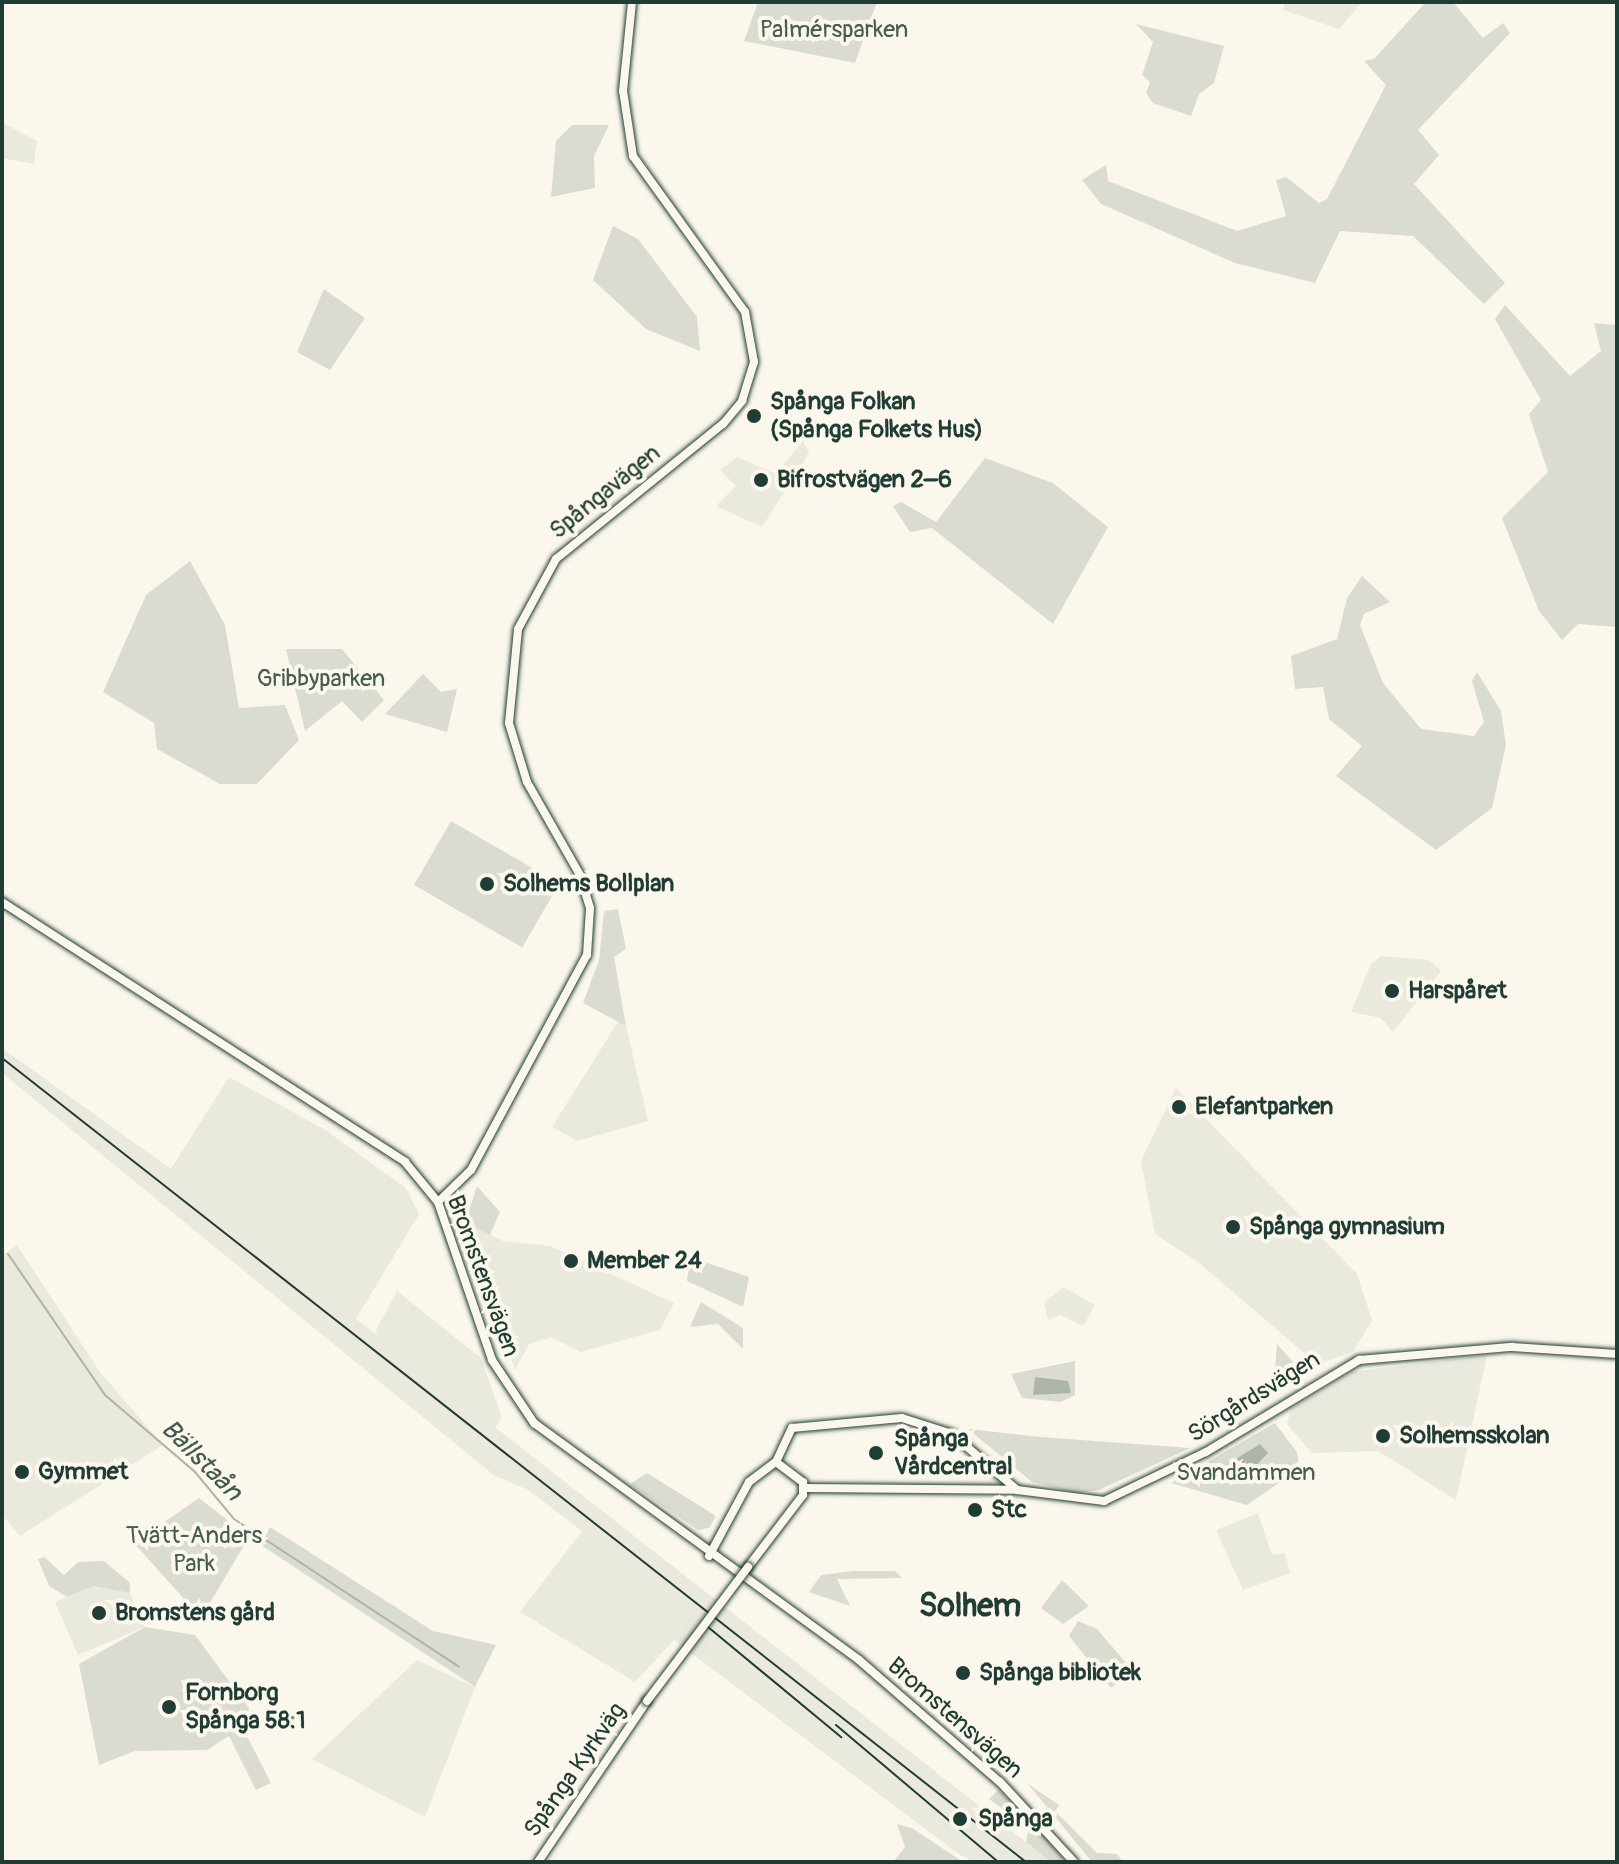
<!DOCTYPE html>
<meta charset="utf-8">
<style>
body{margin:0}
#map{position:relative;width:1619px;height:1864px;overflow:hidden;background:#fbf7ec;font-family:Pangolin,sans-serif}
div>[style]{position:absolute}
.built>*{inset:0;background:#eae9de}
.green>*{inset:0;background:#dbdcd1;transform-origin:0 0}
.water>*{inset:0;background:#adb4aa}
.stream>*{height:2px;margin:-1px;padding:0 1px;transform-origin:1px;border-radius:1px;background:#adb4aa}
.roads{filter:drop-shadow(0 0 2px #1f3d34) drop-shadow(0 0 2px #1f3d34)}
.minor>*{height:8px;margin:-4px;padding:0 4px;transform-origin:4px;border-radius:4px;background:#fbf7ec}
.rail>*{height:2px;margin:-1px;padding:0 1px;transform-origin:1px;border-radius:1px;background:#1f3d34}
.bridges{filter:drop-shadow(0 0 2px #1f3d34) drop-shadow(0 0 2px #1f3d34)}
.minor-bridge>*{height:8px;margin:-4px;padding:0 4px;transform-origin:4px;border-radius:4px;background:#fbf7ec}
.dots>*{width:22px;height:22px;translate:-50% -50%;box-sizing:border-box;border:4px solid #fbf7ec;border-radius:50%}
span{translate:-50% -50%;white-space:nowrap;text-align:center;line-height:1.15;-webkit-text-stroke:8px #fbf7ec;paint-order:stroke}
.park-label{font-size:24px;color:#455d53}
.poi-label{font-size:24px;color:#1f3d34;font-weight:700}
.left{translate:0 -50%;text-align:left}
.street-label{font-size:24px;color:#1f3d34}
.water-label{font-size:26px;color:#425b52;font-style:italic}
.district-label{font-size:32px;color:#1f3d34;font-weight:700}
.frame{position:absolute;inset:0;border:4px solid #1f3d34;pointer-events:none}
</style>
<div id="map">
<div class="built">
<i style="clip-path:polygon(1285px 2px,1362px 2px,1339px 29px,1283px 10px)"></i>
<i style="clip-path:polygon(3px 123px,37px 141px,34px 164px,2px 158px)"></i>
<i style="clip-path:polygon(803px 441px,809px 453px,762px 527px,716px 506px,736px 486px,720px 470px,737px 457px,776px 474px)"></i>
<i style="clip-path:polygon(1381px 956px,1429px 960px,1441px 971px,1393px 1032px,1381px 1018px,1351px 1012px,1371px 964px)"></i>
<i style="clip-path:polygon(618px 1022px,626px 1026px,648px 1121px,578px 1141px,552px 1127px)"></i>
<i style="clip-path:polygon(2px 1048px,171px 1169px,229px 1077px,324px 1129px,406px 1188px,419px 1214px,356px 1319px,387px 1342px,375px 1332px,397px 1291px,481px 1358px,502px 1418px,495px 1427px,1051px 1862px,975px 1862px,960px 1855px,674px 1640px,635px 1682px,520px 1612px,582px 1531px,527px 1489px,495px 1476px,2px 1073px)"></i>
<i style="clip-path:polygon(1176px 1088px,1357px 1274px,1372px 1320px,1353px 1352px,1317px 1364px,1198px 1262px,1155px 1234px,1141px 1161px)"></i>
<i style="clip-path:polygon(465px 1223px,503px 1241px,550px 1246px,674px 1303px,660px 1330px,581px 1352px,551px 1337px,529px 1344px,515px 1370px)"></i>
<i style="clip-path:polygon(17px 1245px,100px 1372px,163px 1445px,20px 1536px,2px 1515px,2px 1256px)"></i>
<i style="clip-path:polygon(1063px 1287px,1095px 1305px,1083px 1326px,1061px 1315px,1048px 1320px,1044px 1303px)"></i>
<i style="clip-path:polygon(1487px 1355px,1456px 1500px,1378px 1451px,1312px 1453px,1287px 1424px,1291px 1409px,1351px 1372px)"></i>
<i style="clip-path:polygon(1258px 1513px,1272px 1555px,1285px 1553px,1290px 1573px,1243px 1590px,1216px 1530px)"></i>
<i style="clip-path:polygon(93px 1585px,130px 1593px,145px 1627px,78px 1655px,55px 1602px)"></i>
<i style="clip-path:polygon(417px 1660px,475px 1687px,425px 1817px,312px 1759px)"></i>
</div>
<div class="green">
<i style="clip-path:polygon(758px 2px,877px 2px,855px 63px,744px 41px)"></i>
<i style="clip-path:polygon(1426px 2px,1453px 2px,1483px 38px,1503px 23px,1510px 33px,1418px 130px,1439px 155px,1414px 184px,1505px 283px,1484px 304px,1413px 236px,1340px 231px,1315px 283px,1235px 263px,1101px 204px,1082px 180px,1106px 165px,1108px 181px,1237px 231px,1286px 216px,1276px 180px,1286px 177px,1319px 203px,1327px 199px,1386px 85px,1364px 61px,1374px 59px)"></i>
<i style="clip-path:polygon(1136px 24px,1224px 46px,1214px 83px,1199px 94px,1191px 116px,1153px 103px,1146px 93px,1150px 82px,1142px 75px,1153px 42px)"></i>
<i style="clip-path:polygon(572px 125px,609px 125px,594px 156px,595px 188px,551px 197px,556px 141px)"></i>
<i style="clip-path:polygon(613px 226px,638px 239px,697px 317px,700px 351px,646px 329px,593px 280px)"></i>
<i style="clip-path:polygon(324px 289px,365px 318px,330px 370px,297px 352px)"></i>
<i style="clip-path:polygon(1505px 305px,1570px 376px,1601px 351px,1594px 323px,1617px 325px,1616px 627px,1578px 624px,1562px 640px,1539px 611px,1502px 518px,1548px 472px,1529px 414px,1541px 400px,1495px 319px)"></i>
<i style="clip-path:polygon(985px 458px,1053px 483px,1108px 527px,1053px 624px,932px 528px,910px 532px,893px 506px,901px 502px,936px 522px)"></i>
<i style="clip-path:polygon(190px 561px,225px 625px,239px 708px,285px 705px,299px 740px,257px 784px,220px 784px,157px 749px,154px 723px,103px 692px,146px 595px)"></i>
<i style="clip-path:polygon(1362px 576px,1390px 602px,1364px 614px,1360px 625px,1383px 683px,1421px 729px,1474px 736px,1484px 722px,1472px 681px,1477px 672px,1501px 711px,1506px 745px,1492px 808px,1436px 850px,1336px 776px,1362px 746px,1329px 719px,1323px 687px,1295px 689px,1291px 656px,1337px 639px,1347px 598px)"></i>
<i style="clip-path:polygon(286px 649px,342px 649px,384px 700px,362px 722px,342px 701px,305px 731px)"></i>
<i style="clip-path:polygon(423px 674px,441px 692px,457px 689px,447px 732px,385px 714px)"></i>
<i style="left:451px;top:821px;width:125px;height:74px;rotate:30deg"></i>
<i style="clip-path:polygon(618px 909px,626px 949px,614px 957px,626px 1026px,583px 1003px,599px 960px,604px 911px)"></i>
<i style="clip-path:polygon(477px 1186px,500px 1212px,490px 1235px,465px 1223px)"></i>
<i style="clip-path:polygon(690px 1257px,749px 1277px,743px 1307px,687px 1281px)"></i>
<i style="clip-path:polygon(701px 1302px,743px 1328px,743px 1349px,718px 1324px,690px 1327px)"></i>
<i style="clip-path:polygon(1277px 1344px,1301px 1371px,1280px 1389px,1275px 1370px)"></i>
<i style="clip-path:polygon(1075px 1361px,1075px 1395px,1061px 1402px,1022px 1398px,1011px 1374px)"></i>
<i style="clip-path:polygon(1275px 1423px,1297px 1452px,1299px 1469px,1247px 1505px,1171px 1483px)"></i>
<i style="clip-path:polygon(968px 1429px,1041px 1437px,1190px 1448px,1099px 1490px,1077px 1493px,1032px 1482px)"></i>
<i style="clip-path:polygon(647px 1473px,716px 1516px,709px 1528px,698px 1530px,630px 1484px)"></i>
<i style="clip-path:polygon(199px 1498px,249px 1537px,201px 1618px,134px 1543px)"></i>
<i style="clip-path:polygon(270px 1527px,433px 1631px,496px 1645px,475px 1687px,261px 1545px)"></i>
<i style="clip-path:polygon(44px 1557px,64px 1575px,78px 1562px,104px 1561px,130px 1583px,130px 1593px,93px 1586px,67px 1597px,49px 1586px,38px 1559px)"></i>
<i style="clip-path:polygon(853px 1571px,895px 1571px,902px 1578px,837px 1579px,850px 1606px,809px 1592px,821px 1575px)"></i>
<i style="clip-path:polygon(1062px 1580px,1089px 1606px,1063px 1624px,1041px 1608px)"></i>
<i style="clip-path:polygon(1078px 1621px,1097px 1629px,1133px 1671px,1111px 1688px,1069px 1636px)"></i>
<i style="clip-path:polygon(145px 1627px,195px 1635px,249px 1708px,245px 1732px,271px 1783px,256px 1790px,229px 1736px,207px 1750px,135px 1751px,99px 1765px,79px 1664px)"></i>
<i style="clip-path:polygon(1028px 1784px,1059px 1805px,1055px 1811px,1097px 1853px,1117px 1854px,1123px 1862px,1092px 1862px)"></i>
<i style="clip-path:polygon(998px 1790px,1027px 1815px,1066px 1862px,1051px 1862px,1026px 1842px,1029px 1828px,989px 1799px)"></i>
<i style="clip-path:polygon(897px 1824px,912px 1828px,963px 1862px,893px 1862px,905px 1847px)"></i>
</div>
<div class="water">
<i style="clip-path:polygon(1035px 1377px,1068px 1381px,1071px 1393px,1033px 1395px)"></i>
<i style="clip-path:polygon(1260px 1444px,1268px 1453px,1240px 1482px,1218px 1478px,1221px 1468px)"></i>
</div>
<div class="stream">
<i style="left:8px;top:1254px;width:171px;rotate:55.5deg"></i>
<i style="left:105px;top:1395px;width:118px;rotate:40.5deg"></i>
<i style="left:195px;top:1472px;width:61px;rotate:50.3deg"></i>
<i style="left:234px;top:1519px;width:269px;rotate:33.3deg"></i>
</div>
<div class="roads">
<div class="minor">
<i style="left:2px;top:902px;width:480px;rotate:32.8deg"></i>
<i style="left:405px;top:1162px;width:52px;rotate:50.5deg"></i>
<i style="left:438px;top:1202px;width:167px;rotate:71.1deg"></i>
<i style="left:492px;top:1360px;width:76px;rotate:56.3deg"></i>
<i style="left:534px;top:1423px;width:402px;rotate:36.1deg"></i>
<i style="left:859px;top:1660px;width:186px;rotate:40.9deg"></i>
<i style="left:1000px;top:1782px;width:109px;rotate:47.2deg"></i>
<i style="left:438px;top:1202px;width:46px;rotate:-44.1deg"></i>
<i style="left:471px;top:1170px;width:244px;rotate:-61.7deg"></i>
<i style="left:587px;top:955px;width:47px;rotate:-86.3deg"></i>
<i style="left:590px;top:908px;width:34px;rotate:-107deg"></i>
<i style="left:580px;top:875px;width:107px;rotate:-119.7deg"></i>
<i style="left:527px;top:782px;width:62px;rotate:-107deg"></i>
<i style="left:509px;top:723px;width:94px;rotate:-84.5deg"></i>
<i style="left:518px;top:629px;width:80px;rotate:-61.5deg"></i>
<i style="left:556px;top:559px;width:215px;rotate:-39deg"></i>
<i style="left:723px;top:424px;width:30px;rotate:-50deg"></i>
<i style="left:742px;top:401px;width:41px;rotate:-72.9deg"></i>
<i style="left:754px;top:362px;width:51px;rotate:-100.2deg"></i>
<i style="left:745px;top:312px;width:192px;rotate:-125.7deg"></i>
<i style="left:633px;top:156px;width:66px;rotate:-98.7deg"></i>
<i style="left:623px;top:91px;width:89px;rotate:-84.2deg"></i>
<i style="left:776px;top:1462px;width:38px;rotate:-65deg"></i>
<i style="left:792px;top:1428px;width:110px;rotate:-5.2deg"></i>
<i style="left:902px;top:1418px;width:52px;rotate:17.7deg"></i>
<i style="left:952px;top:1434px;width:86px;rotate:40.7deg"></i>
<i style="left:1017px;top:1490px;width:88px;rotate:7.2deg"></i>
<i style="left:1104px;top:1501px;width:113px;rotate:-25.7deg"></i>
<i style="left:1206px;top:1452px;width:179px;rotate:-31deg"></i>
<i style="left:1359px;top:1360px;width:154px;rotate:-4.9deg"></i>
<i style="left:1512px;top:1347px;width:105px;rotate:3.8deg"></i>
<i style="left:805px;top:1488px;width:212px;rotate:0.5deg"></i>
<i style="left:709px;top:1556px;width:84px;rotate:-61.6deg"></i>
<i style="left:749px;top:1482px;width:34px;rotate:-37deg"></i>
<i style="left:776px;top:1462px;width:34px;rotate:37deg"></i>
<i style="left:803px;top:1482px;width:13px;rotate:90deg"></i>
<i style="left:803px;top:1495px;width:91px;rotate:127.4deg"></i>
<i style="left:538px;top:1862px;width:194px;rotate:-55.9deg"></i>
</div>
</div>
<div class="rail">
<i style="left:2px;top:1058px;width:1302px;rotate:38.14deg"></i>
<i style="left:708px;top:1627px;width:173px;rotate:39.6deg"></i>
<i style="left:836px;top:1725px;width:212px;rotate:40.2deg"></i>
</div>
<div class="bridges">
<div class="minor-bridge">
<i style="left:647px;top:1701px;width:168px;rotate:-53deg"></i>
</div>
</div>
<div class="dots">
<i style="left:754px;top:416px;background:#1f3d34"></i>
<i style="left:761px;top:480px;background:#1f3d34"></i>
<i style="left:487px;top:884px;background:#1f3d34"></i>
<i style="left:1392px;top:991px;background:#1f3d34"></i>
<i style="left:1179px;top:1107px;background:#1f3d34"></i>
<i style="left:1233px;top:1227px;background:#1f3d34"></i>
<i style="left:571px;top:1261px;background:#1f3d34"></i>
<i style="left:1383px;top:1436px;background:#1f3d34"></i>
<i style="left:876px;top:1453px;background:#1f3d34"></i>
<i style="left:22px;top:1472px;background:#1f3d34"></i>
<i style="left:975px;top:1510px;background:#1f3d34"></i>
<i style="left:99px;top:1613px;background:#1f3d34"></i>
<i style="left:963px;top:1673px;background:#1f3d34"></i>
<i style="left:169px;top:1707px;background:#1f3d34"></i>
<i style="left:960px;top:1819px;background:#1f3d34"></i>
</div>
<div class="park-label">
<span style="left:834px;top:30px">Palmérsparken</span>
<span style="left:321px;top:679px">Gribbyparken</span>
<span style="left:1246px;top:1473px">Svandammen</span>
<span style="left:194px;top:1550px">Tvätt-Anders<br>Park</span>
</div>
<div class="poi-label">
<span class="left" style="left:770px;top:416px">Spånga Folkan<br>(Spånga Folkets Hus)</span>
<span class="left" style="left:777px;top:480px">Bifrostvägen 2–6</span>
<span class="left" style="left:503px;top:884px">Solhems Bollplan</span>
<span class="left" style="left:1408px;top:991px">Harspåret</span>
<span class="left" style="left:1195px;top:1107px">Elefantparken</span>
<span class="left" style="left:1249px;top:1227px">Spånga gymnasium</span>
<span class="left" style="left:587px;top:1261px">Member 24</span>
<span class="left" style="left:1399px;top:1436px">Solhemsskolan</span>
<span class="left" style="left:894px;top:1453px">Spånga<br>Vårdcentral</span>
<span class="left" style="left:38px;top:1472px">Gymmet</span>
<span class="left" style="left:991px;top:1510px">Stc</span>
<span class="left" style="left:115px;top:1613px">Bromstens gård</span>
<span class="left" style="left:979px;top:1673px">Spånga bibliotek</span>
<span class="left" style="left:185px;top:1707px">Fornborg<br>Spånga 58:1</span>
<span class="left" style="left:978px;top:1819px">Spånga</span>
</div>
<div class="street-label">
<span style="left:605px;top:492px;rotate:-39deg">Spångavägen</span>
<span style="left:483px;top:1276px;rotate:70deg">Bromstensvägen</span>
<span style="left:1254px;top:1397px;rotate:-32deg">Sörgårdsvägen</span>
<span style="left:955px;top:1718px;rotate:41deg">Bromstensvägen</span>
<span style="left:575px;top:1770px;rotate:-55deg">Spånga Kyrkväg</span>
</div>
<div class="water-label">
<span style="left:201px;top:1461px;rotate:45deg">Bällstaån</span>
</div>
<div class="district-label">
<span style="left:970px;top:1606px">Solhem</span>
</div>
<div class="frame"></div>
</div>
